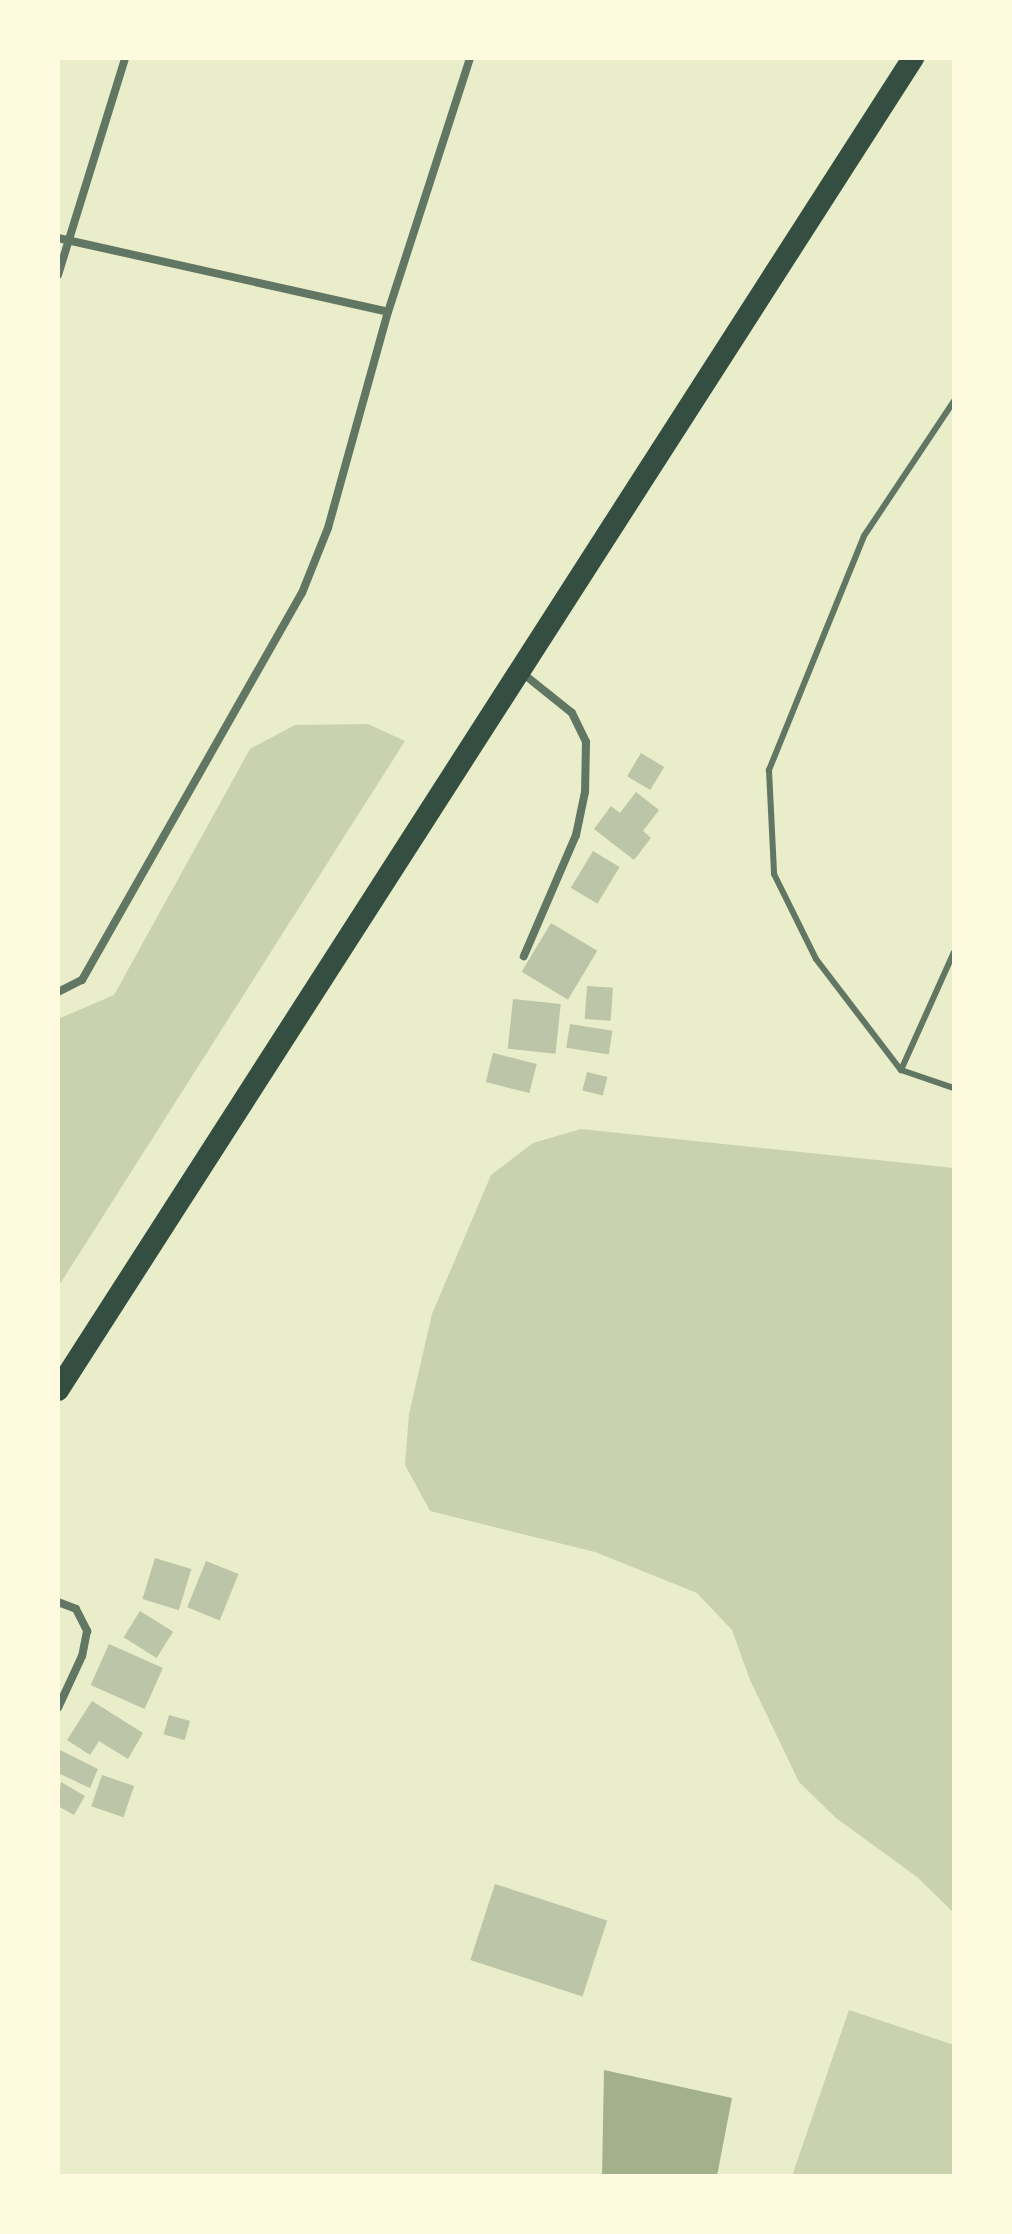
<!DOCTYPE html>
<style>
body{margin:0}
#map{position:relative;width:1012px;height:2234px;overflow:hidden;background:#e9edc9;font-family:"Roboto Serif",serif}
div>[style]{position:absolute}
.green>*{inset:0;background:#cad2ad}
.water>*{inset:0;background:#a3b18a}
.building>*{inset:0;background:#bcc5a7;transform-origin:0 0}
.service>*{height:6px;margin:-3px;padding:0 3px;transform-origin:3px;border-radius:3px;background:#617663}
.minor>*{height:8px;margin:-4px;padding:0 4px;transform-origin:4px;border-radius:4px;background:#617663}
.trunk>*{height:22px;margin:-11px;padding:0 11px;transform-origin:11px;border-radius:11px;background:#344e41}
span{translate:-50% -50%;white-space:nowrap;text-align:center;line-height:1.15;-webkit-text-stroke:8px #fefae0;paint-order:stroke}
.frame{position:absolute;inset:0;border:60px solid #fefae0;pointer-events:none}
</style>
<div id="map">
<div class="green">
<i style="clip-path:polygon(368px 724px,405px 741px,58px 1287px,58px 1019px,114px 995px,250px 749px,295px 725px)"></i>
<i style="clip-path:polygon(581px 1129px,954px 1168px,954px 1913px,917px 1877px,836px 1818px,799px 1782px,750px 1680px,732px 1630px,697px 1593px,595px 1552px,430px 1511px,405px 1465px,409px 1414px,432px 1314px,491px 1175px,533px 1143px)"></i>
<i style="clip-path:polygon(849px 2010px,954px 2045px,954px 2176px,792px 2176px)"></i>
</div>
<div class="water">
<i style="clip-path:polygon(604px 2070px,732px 2098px,717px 2176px,602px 2176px)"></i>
</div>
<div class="building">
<i style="left:641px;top:753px;width:27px;height:27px;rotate:31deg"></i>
<i style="clip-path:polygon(636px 792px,659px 810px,643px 831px,651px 838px,634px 860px,594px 829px,611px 806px,620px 813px)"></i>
<i style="left:593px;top:851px;width:31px;height:43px;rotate:31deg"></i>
<i style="left:551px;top:923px;width:54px;height:57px;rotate:31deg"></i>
<i style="left:587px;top:986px;width:26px;height:33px;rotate:4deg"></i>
<i style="left:513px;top:999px;width:48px;height:50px;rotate:6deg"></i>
<i style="left:570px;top:1024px;width:43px;height:24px;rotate:9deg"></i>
<i style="left:493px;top:1053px;width:45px;height:30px;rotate:14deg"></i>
<i style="left:587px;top:1072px;width:21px;height:19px;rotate:14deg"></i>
<i style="left:155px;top:1558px;width:38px;height:43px;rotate:17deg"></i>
<i style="left:206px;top:1561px;width:35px;height:50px;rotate:22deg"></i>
<i style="left:140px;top:1611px;width:39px;height:31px;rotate:32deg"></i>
<i style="left:109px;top:1644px;width:59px;height:45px;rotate:24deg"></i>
<i style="clip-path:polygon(92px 1701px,143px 1733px,128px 1759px,99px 1741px,90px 1755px,67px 1740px)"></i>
<i style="left:169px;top:1715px;width:22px;height:20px;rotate:16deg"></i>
<i style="clip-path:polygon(58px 1749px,98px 1769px,90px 1788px,58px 1773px)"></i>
<i style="left:102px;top:1775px;width:34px;height:33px;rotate:19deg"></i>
<i style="clip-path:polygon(61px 1782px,85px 1796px,74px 1815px,58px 1806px)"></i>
<i style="left:495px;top:1884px;width:118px;height:80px;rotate:18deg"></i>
</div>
<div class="service">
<i style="left:954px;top:401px;width:162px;rotate:123.7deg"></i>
<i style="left:864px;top:536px;width:253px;rotate:112.1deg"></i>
<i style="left:769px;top:770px;width:104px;rotate:87.2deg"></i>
<i style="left:774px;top:874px;width:95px;rotate:63.7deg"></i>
<i style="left:816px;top:959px;width:140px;rotate:52.6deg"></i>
<i style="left:901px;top:1070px;width:56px;rotate:18.8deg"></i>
<i style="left:901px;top:1070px;width:129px;rotate:-65.8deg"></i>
</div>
<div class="minor">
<i style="left:58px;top:238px;width:338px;rotate:12.6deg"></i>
<i style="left:58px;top:275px;width:227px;rotate:-72.8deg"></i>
<i style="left:521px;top:672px;width:65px;rotate:38.8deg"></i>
<i style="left:572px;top:713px;width:32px;rotate:64deg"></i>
<i style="left:586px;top:742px;width:50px;rotate:91.1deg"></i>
<i style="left:585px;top:792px;width:44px;rotate:101.8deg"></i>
<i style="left:576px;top:835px;width:132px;rotate:113.3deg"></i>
<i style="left:58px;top:992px;width:27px;rotate:-27deg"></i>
<i style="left:82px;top:980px;width:445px;rotate:-60.4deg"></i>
<i style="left:302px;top:593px;width:70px;rotate:-68.2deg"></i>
<i style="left:328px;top:528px;width:224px;rotate:-74.5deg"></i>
<i style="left:388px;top:312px;width:267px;rotate:-72.1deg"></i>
<i style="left:58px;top:1602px;width:19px;rotate:21deg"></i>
<i style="left:76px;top:1609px;width:25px;rotate:63deg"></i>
<i style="left:87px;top:1631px;width:25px;rotate:101deg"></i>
<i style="left:82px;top:1656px;width:57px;rotate:114.8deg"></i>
</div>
<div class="trunk">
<i style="left:58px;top:1390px;width:1583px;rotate:-57.3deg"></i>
</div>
<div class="frame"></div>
</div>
